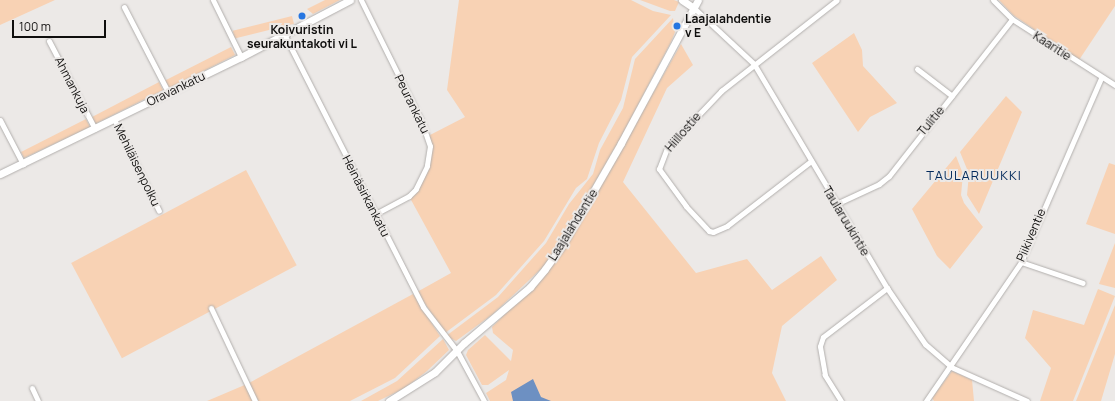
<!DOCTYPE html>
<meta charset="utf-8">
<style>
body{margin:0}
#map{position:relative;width:1115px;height:401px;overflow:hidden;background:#ece9e7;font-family:Manrope,sans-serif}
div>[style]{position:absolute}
.green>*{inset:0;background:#f8d2b4;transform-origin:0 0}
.water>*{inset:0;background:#6d90c2}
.roads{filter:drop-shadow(0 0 1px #b2afad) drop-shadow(0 0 1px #b2afad)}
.street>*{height:5px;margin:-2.5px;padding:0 2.5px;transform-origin:2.5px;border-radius:2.5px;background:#fff}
.secondary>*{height:7px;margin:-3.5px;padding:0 3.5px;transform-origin:3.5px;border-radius:3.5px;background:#fff}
.dots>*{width:11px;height:11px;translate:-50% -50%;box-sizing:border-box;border:2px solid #ece9e7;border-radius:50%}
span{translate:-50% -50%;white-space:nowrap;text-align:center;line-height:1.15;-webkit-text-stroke:4px #ece9e7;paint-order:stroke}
.poi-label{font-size:12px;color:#0f0e0d;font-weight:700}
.left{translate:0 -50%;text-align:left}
.street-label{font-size:12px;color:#0f0e0d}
.neighbourhood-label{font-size:13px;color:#02295b;letter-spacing:1px}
.scale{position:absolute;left:12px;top:20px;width:94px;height:18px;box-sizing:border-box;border:2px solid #0f0e0d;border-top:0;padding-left:5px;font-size:12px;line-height:14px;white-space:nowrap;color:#0f0e0d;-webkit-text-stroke:3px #ece9e7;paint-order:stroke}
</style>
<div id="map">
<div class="green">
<i style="clip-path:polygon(0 0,55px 0,0 25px)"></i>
<i style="clip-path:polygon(325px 0,340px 0,313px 14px,307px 9px)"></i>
<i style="clip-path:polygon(459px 0,631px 0,653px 11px,671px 15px,632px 57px,621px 100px,599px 143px,587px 179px,576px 188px,544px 241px,496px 295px,445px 333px,417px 292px,451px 273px,410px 198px,423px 181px,429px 166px,430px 135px,465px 117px,447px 90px)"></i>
<i style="clip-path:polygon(640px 0,674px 0,679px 2px,675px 11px,670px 11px)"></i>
<i style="clip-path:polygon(999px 0,1115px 0,1115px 6px,1079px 60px,1013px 15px)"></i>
<i style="left:292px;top:16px;width:8px;height:61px;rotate:76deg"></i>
<i style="clip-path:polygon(673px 18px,675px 32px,671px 42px,620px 139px,560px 242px,543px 267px,493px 314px,456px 341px,446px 336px,498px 297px,546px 243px,569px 204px,593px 174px,600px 150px,623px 108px,635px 59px)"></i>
<i style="clip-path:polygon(854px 33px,862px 50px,863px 66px,897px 103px,870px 117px,858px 132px,812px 63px)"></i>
<i style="clip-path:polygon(681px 44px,693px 65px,667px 88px,623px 182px,696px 273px,747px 259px,772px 290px,821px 256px,837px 280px,782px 326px,772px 373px,786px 401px,490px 401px,486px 393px,506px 380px,509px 370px,488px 385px,482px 385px,466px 355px,468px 350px,485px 335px,511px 361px,513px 350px,493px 333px,492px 327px,547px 272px,566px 246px)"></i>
<i style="left:231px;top:47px;width:9px;height:74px;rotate:63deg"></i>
<i style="clip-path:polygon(159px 82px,163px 90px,95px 124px,92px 117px)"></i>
<i style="clip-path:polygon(1006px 96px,1022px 112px,979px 214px,967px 195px,969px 174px,960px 152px)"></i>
<i style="clip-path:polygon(86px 119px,90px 127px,24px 158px,21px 152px)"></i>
<i style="clip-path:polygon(956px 156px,963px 174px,961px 195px,964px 203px,983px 227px,950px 269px,937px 256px,912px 209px)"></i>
<i style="clip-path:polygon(1109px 163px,1115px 165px,1115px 234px,1086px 224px)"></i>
<i style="left:246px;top:170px;width:108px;height:198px;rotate:62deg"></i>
<i style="clip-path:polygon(1115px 243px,1115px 288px,1099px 284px)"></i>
<i style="clip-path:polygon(1098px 289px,1115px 296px,1073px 401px,1040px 401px,1051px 368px,1025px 338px,1033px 310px,1084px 325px)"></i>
<i style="clip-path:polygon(413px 294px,440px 336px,395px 378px,350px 401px,258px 401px,249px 383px)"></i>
<i style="clip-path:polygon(1115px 305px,1115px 354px,1101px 401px,1076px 401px)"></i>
<i style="clip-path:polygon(443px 339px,449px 350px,427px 371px,405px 388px,378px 401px,361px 401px,397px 381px)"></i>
<i style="clip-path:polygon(952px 371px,972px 380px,974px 401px,934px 401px,932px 398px)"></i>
<i style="clip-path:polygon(247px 384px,255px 401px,207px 401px)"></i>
</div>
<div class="water">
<i style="clip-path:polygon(533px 379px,541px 397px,551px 401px,513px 401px,511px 392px)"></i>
</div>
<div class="roads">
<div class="street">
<i style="left:213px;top:0;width:64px;rotate:63.8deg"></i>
<i style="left:361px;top:0;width:137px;rotate:63.6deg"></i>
<i style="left:422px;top:123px;width:24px;rotate:71deg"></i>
<i style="left:430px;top:146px;width:20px;rotate:99deg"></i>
<i style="left:427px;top:166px;width:25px;rotate:116deg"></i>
<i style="left:416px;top:189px;width:10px;rotate:135deg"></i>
<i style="left:409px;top:196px;width:38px;rotate:152deg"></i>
<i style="left:993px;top:0;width:27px;rotate:45deg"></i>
<i style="left:1012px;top:19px;width:122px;rotate:32.7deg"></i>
<i style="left:124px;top:7px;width:96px;rotate:62.6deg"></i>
<i style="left:694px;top:8px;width:82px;rotate:43deg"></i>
<i style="left:754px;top:64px;width:261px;rotate:59.3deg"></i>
<i style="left:887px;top:288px;width:68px;rotate:55.8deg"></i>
<i style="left:925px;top:344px;width:35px;rotate:41deg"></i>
<i style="left:951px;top:367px;width:83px;rotate:24.1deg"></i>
<i style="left:284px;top:34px;width:306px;rotate:63deg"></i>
<i style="left:423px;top:307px;width:56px;rotate:52.3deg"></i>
<i style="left:457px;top:351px;width:57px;rotate:61.6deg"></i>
<i style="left:49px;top:41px;width:99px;rotate:62.4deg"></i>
<i style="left:917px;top:69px;width:44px;rotate:37.6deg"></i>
<i style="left:114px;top:119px;width:102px;rotate:63.9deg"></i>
<i style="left:0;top:120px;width:50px;rotate:62.4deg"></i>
<i style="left:811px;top:161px;width:106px;rotate:142.3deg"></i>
<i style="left:727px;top:226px;width:15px;rotate:157deg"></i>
<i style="left:713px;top:232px;width:4px;rotate:-166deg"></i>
<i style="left:709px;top:231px;width:34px;rotate:-133deg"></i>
<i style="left:686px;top:206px;width:46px;rotate:-126.1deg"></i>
<i style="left:659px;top:169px;width:22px;rotate:-69deg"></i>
<i style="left:667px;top:148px;width:79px;rotate:-46.5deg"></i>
<i style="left:721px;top:91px;width:147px;rotate:-38.1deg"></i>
<i style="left:836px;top:204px;width:47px;rotate:-24.9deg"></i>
<i style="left:879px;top:184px;width:13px;rotate:-39deg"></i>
<i style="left:889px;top:176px;width:199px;rotate:-51.9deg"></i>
<i style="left:1021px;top:262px;width:65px;rotate:18.7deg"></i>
<i style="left:211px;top:308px;width:103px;rotate:64.7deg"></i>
<i style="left:32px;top:388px;width:14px;rotate:65deg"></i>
<i style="left:841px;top:401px;width:31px;rotate:-122deg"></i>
<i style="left:825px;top:375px;width:29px;rotate:-100deg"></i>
<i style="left:820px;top:346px;width:9px;rotate:-72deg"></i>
<i style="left:823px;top:337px;width:81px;rotate:-37.4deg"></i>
<i style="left:926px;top:401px;width:168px;rotate:-55.6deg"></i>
<i style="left:1021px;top:262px;width:201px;rotate:-66.5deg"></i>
</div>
<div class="secondary">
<i style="left:682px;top:0;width:14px;rotate:34deg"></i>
<i style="left:0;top:174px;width:268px;rotate:-25.9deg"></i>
<i style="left:241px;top:57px;width:123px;rotate:-27.6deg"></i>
<i style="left:389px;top:401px;width:54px;rotate:-32.2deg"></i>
<i style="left:435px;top:372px;width:41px;rotate:-45deg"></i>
<i style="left:464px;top:343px;width:87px;rotate:-40.3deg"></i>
<i style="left:530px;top:287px;width:23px;rotate:-50deg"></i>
<i style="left:545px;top:269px;width:31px;rotate:-54deg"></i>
<i style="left:563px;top:244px;width:116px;rotate:-60.1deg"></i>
<i style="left:621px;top:143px;width:162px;rotate:-61.7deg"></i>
</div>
</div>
<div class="dots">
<i style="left:302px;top:16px;background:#2676e1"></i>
<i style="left:677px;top:26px;background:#2676e1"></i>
</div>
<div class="poi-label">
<span class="left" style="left:685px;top:26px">Laajalahdentie<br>v E</span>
<span style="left:302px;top:37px">Koivuristin<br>seurakuntakoti vi L</span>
</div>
<div class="street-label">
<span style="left:1052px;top:46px;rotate:33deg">Kaaritie</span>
<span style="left:72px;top:85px;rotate:63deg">Ahmankuja</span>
<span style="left:176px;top:89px;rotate:-26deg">Oravankatu</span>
<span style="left:412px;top:104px;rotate:64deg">Peurankatu</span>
<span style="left:931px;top:121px;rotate:-50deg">Tulitie</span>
<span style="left:683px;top:132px;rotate:-49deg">Hiillostie</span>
<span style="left:137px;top:165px;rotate:64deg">Mehiläisenpolku</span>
<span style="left:366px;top:196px;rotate:63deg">Heinäsirkankatu</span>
<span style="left:846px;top:221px;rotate:59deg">Taularuukintie</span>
<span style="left:573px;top:225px;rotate:-58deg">Laajalahdentie</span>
<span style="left:1031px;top:235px;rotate:-67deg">Piikiventie</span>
</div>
<div class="neighbourhood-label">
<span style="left:974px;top:175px">TAULARUUKKI</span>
</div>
<div class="scale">100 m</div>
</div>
